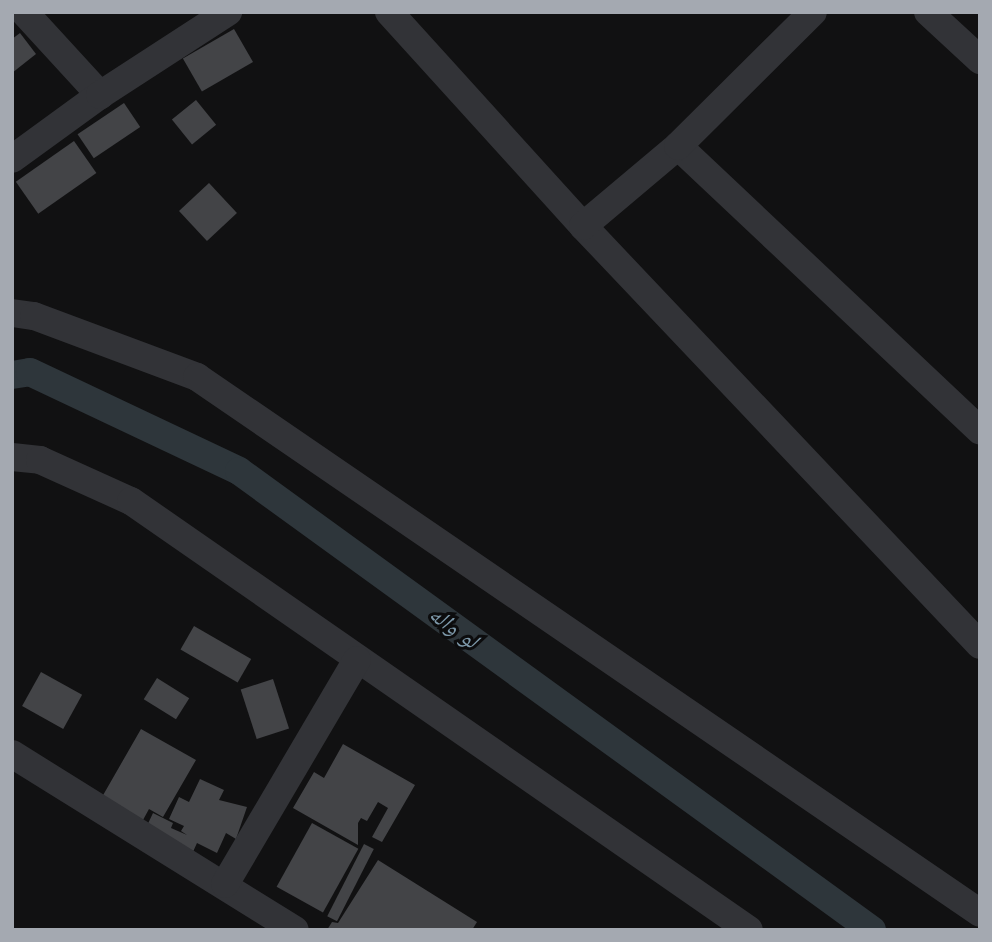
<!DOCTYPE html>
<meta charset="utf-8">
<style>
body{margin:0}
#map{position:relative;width:992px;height:942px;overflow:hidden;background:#111112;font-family:Jost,"Noto Naskh Arabic",sans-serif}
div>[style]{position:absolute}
.canal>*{height:28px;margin:-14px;padding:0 14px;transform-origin:14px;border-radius:14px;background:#2e363b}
.building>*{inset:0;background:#434447;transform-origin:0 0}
.minor>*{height:28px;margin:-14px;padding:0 14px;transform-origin:14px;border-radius:14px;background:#323337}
span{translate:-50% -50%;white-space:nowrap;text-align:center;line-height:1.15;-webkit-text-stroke:6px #0c0c0d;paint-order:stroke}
.water-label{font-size:23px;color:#7d98a9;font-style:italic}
.frame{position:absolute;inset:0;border:14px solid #a4a9b1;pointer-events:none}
</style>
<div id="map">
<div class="canal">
<i style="left:12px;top:375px;width:18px;rotate:-9deg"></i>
<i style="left:30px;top:372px;width:231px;rotate:25.3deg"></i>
<i style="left:239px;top:471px;width:782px;rotate:35.95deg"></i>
</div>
<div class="building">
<i style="left:234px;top:29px;width:38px;height:59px;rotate:60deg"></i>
<i style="clip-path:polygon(20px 33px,36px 54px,12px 73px,12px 39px)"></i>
<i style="left:196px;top:100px;width:32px;height:31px;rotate:51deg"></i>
<i style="left:124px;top:103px;width:29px;height:56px;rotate:56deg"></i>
<i style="left:74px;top:141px;width:39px;height:71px;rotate:55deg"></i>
<i style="left:209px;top:183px;width:41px;height:41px;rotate:47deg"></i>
<i style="left:194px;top:626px;width:66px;height:27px;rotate:30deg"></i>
<i style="left:41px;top:672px;width:47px;height:39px;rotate:29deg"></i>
<i style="left:157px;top:678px;width:38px;height:25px;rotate:32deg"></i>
<i style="left:273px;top:679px;width:52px;height:34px;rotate:72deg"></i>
<i style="clip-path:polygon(141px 729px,196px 760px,163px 817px,149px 809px,143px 820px,102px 797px)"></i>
<i style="clip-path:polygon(343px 744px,415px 785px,382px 842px,372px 837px,388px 808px,378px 802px,367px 821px,361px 818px,358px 823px,358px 845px,293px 808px,314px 772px,324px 778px)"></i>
<i style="clip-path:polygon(200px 779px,224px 790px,219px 800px,247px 807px,236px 839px,226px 833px,217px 853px,197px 843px,192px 854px,144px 832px,153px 813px,173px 823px,171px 828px,187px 835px,181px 831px,184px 826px,169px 819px,179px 797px,189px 802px)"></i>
<i style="left:312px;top:823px;width:53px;height:73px;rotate:29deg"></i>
<i style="left:364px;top:844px;width:11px;height:81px;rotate:27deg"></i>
<i style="clip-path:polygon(378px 860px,477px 922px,472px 930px,327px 930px,332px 922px,338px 923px)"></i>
</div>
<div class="minor">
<i style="left:24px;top:12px;width:113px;rotate:47.5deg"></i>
<i style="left:389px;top:12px;width:289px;rotate:47.8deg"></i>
<i style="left:583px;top:226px;width:577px;rotate:46.54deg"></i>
<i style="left:928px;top:12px;width:71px;rotate:42.7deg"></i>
<i style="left:678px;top:146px;width:415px;rotate:43.3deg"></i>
<i style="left:12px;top:159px;width:109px;rotate:-36deg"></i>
<i style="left:100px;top:95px;width:153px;rotate:-33deg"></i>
<i style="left:583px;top:226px;width:124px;rotate:-40.1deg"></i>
<i style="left:678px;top:146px;width:190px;rotate:-44.8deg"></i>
<i style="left:12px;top:313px;width:22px;rotate:8deg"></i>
<i style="left:34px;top:316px;width:174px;rotate:20.5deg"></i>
<i style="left:197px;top:377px;width:949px;rotate:34.39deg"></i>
<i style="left:12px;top:457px;width:28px;rotate:6deg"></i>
<i style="left:40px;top:460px;width:100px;rotate:24.3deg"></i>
<i style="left:131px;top:501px;width:752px;rotate:34.77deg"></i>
<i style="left:12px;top:754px;width:333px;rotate:31.9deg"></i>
<i style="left:225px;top:884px;width:260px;rotate:-59.5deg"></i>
</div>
<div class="water-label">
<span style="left:454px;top:627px;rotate:36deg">لو واله</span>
</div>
<div class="frame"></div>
</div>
